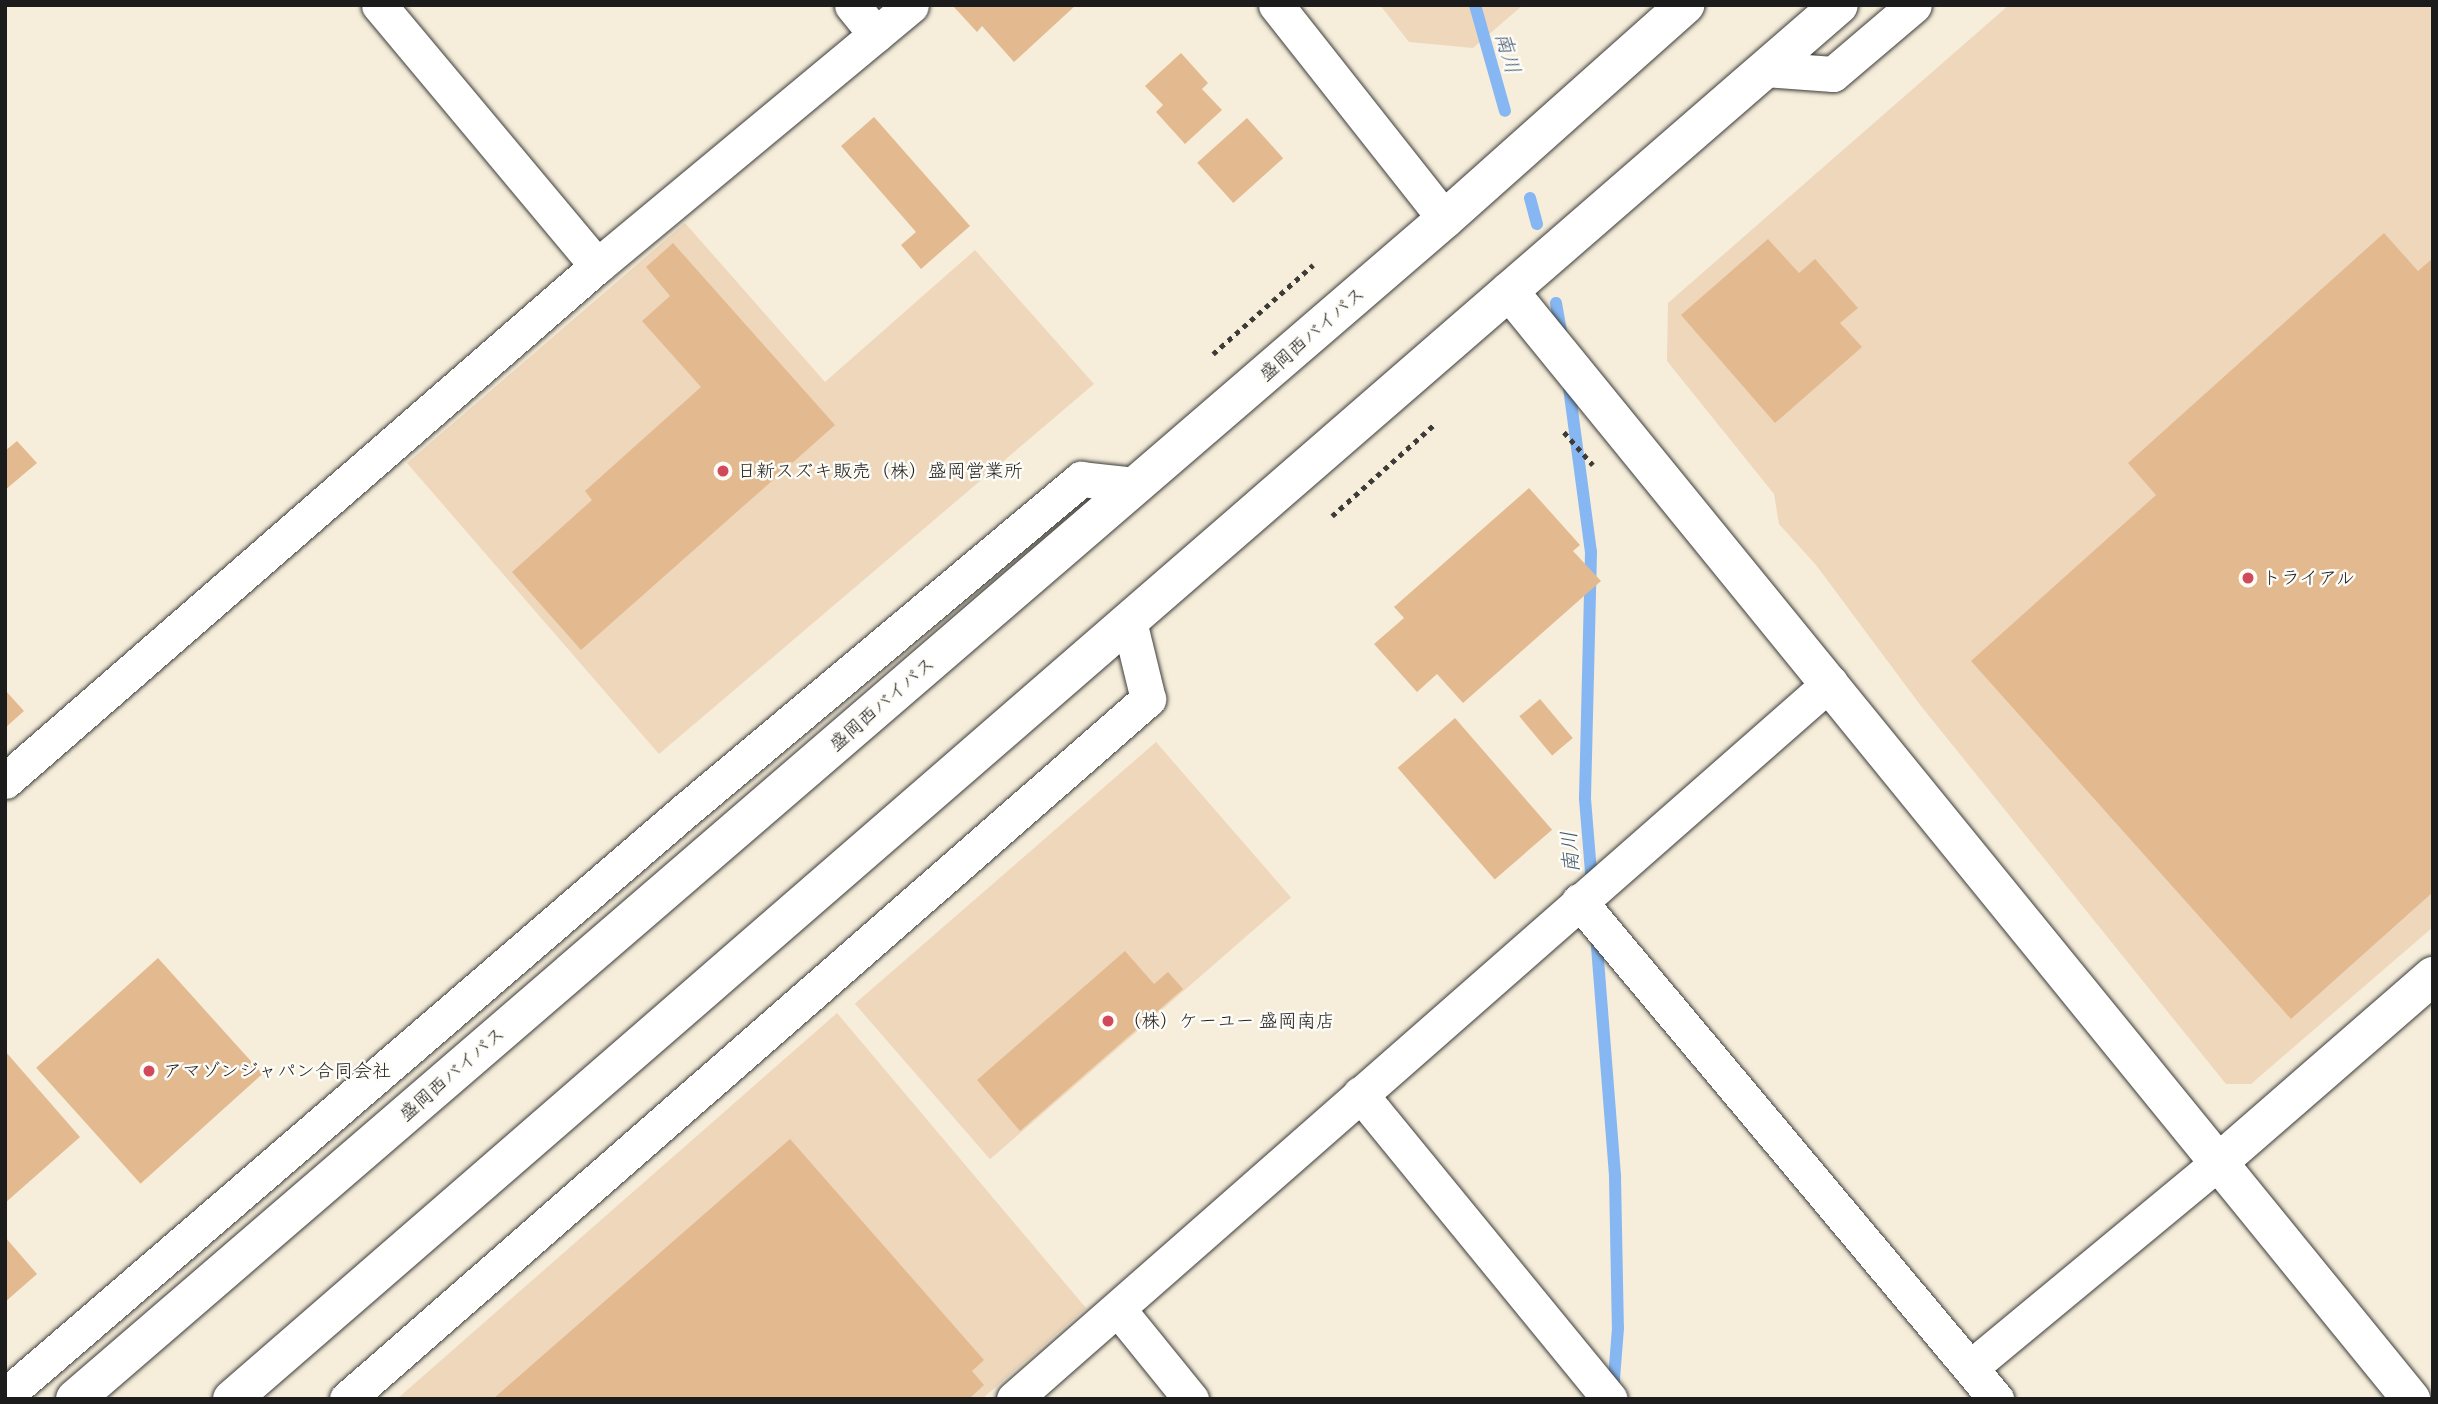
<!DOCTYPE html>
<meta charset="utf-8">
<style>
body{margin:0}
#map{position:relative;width:2438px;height:1404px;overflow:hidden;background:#f6eedb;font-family:Delius,"Klee One",sans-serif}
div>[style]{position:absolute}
.built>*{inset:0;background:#eed7bb;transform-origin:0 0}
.stream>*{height:12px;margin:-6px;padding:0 6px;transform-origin:6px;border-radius:6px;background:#86b7f2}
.building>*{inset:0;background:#e3ba90;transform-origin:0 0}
.path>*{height:4.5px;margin-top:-2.25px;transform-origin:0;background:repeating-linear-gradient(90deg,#3d3c39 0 5px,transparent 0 10px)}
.roads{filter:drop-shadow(0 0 2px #3d3c39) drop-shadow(0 0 2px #3d3c39)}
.minor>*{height:35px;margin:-17.5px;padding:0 17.5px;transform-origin:17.5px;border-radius:17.5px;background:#fff}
.tertiary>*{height:38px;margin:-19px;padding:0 19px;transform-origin:19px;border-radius:19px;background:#fff}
.trunk>*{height:38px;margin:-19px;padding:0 19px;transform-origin:19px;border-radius:19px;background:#fff}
.dots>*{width:19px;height:19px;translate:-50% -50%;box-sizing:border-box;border:4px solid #fdfcf7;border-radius:50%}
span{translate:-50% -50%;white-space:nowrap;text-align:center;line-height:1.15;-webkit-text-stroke:5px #fdfcf7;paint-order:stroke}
.street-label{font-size:19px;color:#1c1c1c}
.poi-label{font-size:19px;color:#1c1c1c}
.left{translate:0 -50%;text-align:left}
.water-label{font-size:21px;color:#465a72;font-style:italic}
.frame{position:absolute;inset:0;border:7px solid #1c1c1c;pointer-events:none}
</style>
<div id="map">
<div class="built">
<i style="clip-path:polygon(1380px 5px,1523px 5px,1473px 48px,1409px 42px)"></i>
<i style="clip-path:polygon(2009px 5px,2433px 5px,2433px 927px,2251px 1084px,2226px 1084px,1921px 706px,1816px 565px,1779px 524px,1774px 494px,1667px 361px,1668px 303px)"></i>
<i style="clip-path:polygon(685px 223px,825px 382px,975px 250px,1094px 384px,659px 754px,407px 463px)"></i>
<i style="left:1156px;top:742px;width:206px;height:399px;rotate:49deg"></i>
<i style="clip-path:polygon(837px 1013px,1086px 1308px,982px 1399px,397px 1399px)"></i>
</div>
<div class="stream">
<i style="left:1475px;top:5px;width:110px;rotate:74.2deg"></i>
<i style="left:1530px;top:198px;width:27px;rotate:75deg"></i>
<i style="left:1556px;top:303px;width:36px;rotate:80deg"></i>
<i style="left:1568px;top:380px;width:174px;rotate:82.4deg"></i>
<i style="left:1591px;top:552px;width:247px;rotate:91.4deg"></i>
<i style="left:1585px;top:799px;width:86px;rotate:85.3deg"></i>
<i style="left:1596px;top:934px;width:244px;rotate:85.5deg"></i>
<i style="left:1615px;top:1177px;width:151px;rotate:88.9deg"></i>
<i style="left:1618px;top:1328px;width:63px;rotate:94.5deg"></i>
</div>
<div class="building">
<i style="clip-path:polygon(1076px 5px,1014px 62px,982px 26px,977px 32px,953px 6px)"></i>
<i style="clip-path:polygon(1181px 53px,1208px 83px,1202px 89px,1222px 110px,1185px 144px,1156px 112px,1163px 105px,1145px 86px)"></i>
<i style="clip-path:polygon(874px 117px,970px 226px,921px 269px,901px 245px,916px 232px,841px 146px)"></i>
<i style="left:1247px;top:118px;width:54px;height:67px;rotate:48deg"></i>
<i style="clip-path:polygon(2384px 233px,2418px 271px,2433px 258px,2433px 892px,2291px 1019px,1971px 661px,2156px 495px,2128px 463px)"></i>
<i style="clip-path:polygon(1768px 239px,1799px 273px,1815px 259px,1858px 308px,1840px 323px,1862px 347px,1775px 423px,1681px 315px)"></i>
<i style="clip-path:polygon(673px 243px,835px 425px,581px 650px,512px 572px,592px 500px,585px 491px,701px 387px,642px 321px,670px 296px,646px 267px)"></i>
<i style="clip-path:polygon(17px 441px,37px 463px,5px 490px,5px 451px)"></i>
<i style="clip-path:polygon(1529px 488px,1580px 545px,1573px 551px,1601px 581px,1463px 703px,1437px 674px,1417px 692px,1374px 644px,1404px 618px,1394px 607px)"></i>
<i style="clip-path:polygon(5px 690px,24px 711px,5px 728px)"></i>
<i style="left:1540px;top:699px;width:51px;height:27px;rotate:50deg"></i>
<i style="left:1455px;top:718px;width:148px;height:76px;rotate:49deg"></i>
<i style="clip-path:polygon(1125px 951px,1154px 984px,1168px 972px,1183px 989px,1020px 1131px,977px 1080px)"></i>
<i style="left:158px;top:958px;width:156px;height:164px;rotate:48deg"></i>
<i style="clip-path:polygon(5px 1051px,80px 1137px,5px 1203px)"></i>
<i style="clip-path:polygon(790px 1139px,984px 1360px,972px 1371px,984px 1385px,969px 1399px,493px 1399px)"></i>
<i style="clip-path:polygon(5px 1237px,37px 1274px,5px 1302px)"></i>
</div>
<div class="path">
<i style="left:1213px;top:354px;width:134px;rotate:-41.7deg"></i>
<i style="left:1564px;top:432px;width:44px;rotate:48.7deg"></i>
<i style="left:1332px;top:516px;width:138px;rotate:-41.8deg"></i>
</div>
<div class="roads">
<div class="minor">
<i style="left:379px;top:5px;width:340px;rotate:50.1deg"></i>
<i style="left:852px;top:5px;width:38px;rotate:51deg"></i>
<i style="left:1276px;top:5px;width:273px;rotate:51.7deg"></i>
<i style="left:1765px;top:69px;width:68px;rotate:4.2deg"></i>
<i style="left:1833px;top:74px;width:106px;rotate:-40.4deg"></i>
<i style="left:5px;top:781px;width:785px;rotate:-41.02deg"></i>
<i style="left:597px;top:266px;width:408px;rotate:-39.7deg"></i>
<i style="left:1579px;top:901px;width:650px;rotate:50.06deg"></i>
<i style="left:1360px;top:1094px;width:394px;rotate:50.7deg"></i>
<i style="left:1118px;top:1309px;width:116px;rotate:51deg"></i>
<i style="left:1971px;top:1367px;width:322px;rotate:-39.6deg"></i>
<i style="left:5px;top:1396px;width:901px;rotate:-40.73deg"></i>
<i style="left:688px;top:808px;width:513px;rotate:-39.93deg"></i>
<i style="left:1081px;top:479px;width:55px;rotate:6.2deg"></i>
<i style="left:347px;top:1399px;width:1064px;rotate:-41.15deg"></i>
<i style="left:1148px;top:699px;width:80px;rotate:-103.7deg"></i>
<i style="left:1014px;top:1399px;width:1086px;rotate:-41.27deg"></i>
</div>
<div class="tertiary">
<i style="left:1509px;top:291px;width:1429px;rotate:50.85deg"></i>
<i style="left:2219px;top:1162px;width:284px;rotate:-41deg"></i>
</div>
<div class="trunk">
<i style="left:75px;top:1399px;width:1808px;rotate:-40.74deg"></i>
<i style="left:1445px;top:219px;width:322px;rotate:-41.7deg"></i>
<i style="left:232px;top:1399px;width:2127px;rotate:-40.94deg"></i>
</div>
</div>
<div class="dots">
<i style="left:723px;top:471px;background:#d1495b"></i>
<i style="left:2248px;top:578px;background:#d1495b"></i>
<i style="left:1108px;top:1021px;background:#d1495b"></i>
<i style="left:149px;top:1071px;background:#d1495b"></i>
</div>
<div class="street-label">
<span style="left:1312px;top:334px;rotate:-41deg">盛岡西バイパス</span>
<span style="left:882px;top:704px;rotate:-41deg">盛岡西バイパス</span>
<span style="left:452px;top:1074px;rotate:-41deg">盛岡西バイパス</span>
</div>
<div class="poi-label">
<span class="left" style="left:737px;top:471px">日新スズキ販売（株）盛岡営業所</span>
<span class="left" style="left:2262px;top:578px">トライアル</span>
<span class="left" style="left:1122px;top:1021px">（株）ケーユー 盛岡南店</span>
<span class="left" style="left:163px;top:1071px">アマゾンジャパン合同会社</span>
</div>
<div class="water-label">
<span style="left:1508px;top:53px;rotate:74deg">南川</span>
<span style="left:1570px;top:852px;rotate:-94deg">南川</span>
</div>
<div class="frame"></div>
</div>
